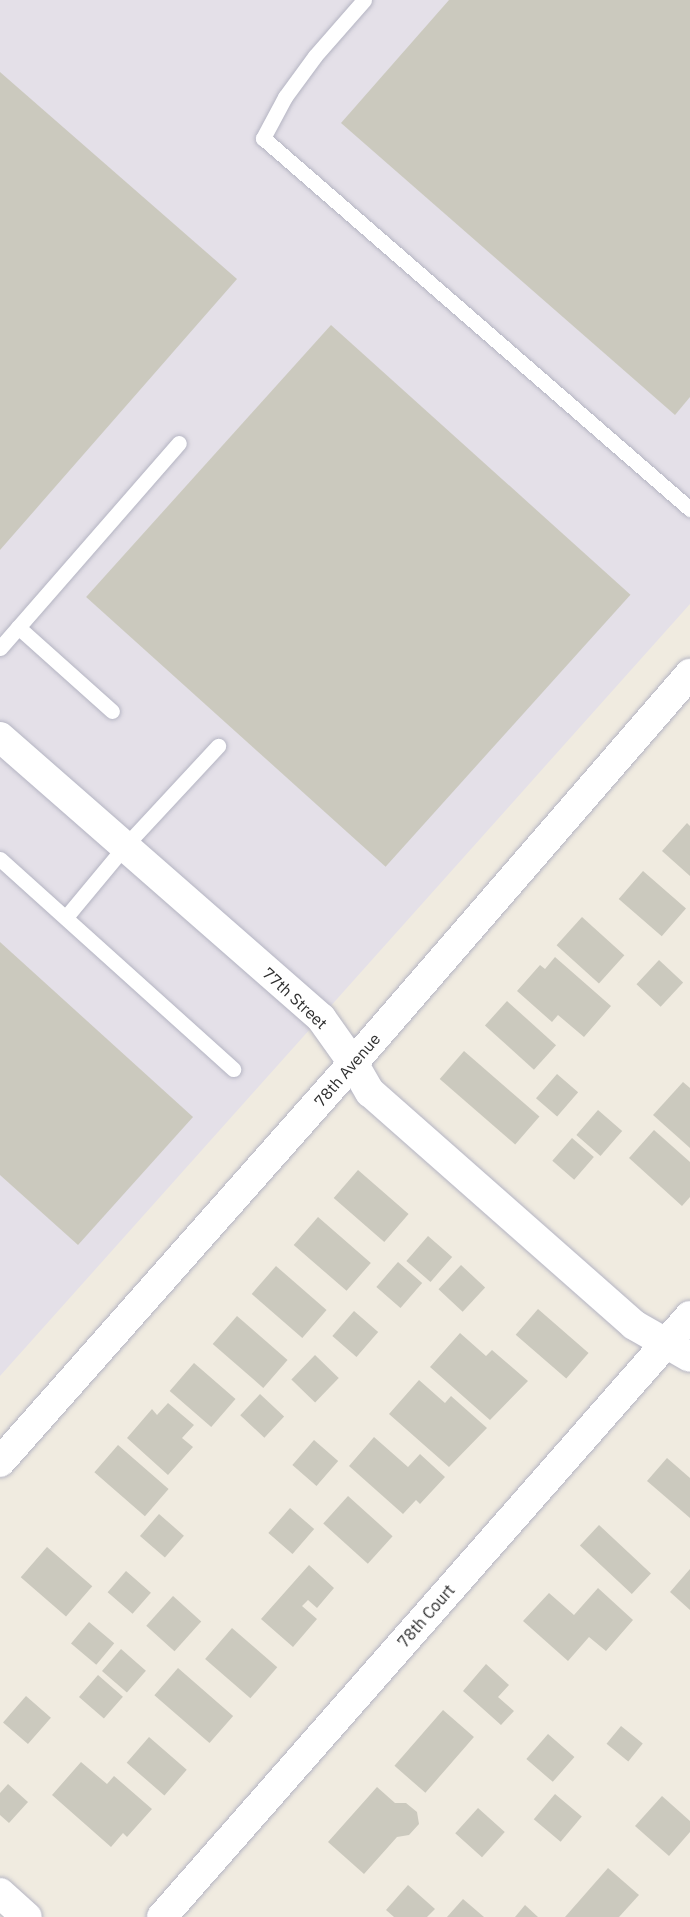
<!DOCTYPE html>
<style>
body{margin:0}
#map{position:relative;width:690px;height:1917px;overflow:hidden;background:#f0ebe0;font-family:"IBM Plex Sans",sans-serif}
div>[style]{position:absolute}
.industrial>*{inset:0;background:#e4e0e8}
.building>*{inset:0;background:#cbc9be;transform-origin:0 0}
.roads{filter:drop-shadow(0 0 2px #b4b4c2) drop-shadow(0 0 2px #b4b4c2)}
.lane>*{height:15px;margin:-7.5px;padding:0 7.5px;transform-origin:7.5px;border-radius:7.5px;background:#fff}
.street>*{height:30px;margin:-15px;padding:0 15px;transform-origin:15px;border-radius:15px;background:#fff}
span{translate:-50% -50%;white-space:nowrap;text-align:center;line-height:1.15;-webkit-text-stroke:5px #fff;paint-order:stroke}
.street-label{font-size:16px;color:#2e2e2e}
</style>
<div id="map">
<div class="industrial">
<i style="clip-path:polygon(0 0,690px 0,690px 604px,0 1376px)"></i>
</div>
<div class="building">
<i style="clip-path:polygon(449px 0,690px 0,690px 397px,675px 415px,341px 123px)"></i>
<i style="clip-path:polygon(0 72px,237px 279px,0 550px)"></i>
<i style="left:331px;top:325px;width:403px;height:366px;rotate:42deg"></i>
<i style="clip-path:polygon(687px 823px,690px 826px,690px 876px,662px 851px)"></i>
<i style="left:643px;top:871px;width:57px;height:37px;rotate:41deg"></i>
<i style="left:582px;top:917px;width:57px;height:38px;rotate:42deg"></i>
<i style="clip-path:polygon(0 942px,193px 1117px,78px 1245px,0 1175px)"></i>
<i style="clip-path:polygon(555px 957px,611px 1006px,584px 1037px,558px 1015px,552px 1022px,517px 991px,540px 965px,545px 969px)"></i>
<i style="left:659px;top:960px;width:33px;height:33px;rotate:43deg"></i>
<i style="left:507px;top:1001px;width:66px;height:33px;rotate:42deg"></i>
<i style="left:464px;top:1051px;width:100px;height:37px;rotate:41deg"></i>
<i style="left:557px;top:1074px;width:28px;height:32px;rotate:41deg"></i>
<i style="clip-path:polygon(683px 1082px,690px 1088px,690px 1148px,653px 1115px)"></i>
<i style="left:598px;top:1110px;width:32px;height:33px;rotate:41deg"></i>
<i style="clip-path:polygon(654px 1130px,690px 1162px,690px 1197px,682px 1206px,629px 1158px)"></i>
<i style="left:572px;top:1138px;width:29px;height:30px;rotate:41deg"></i>
<i style="left:358px;top:1170px;width:67px;height:37px;rotate:41deg"></i>
<i style="left:318px;top:1217px;width:70px;height:37px;rotate:41deg"></i>
<i style="left:428px;top:1236px;width:32px;height:33px;rotate:41deg"></i>
<i style="left:398px;top:1262px;width:32px;height:33px;rotate:41deg"></i>
<i style="left:461px;top:1265px;width:33px;height:33px;rotate:43deg"></i>
<i style="left:276px;top:1266px;width:67px;height:37px;rotate:41deg"></i>
<i style="left:538px;top:1309px;width:67px;height:34px;rotate:41deg"></i>
<i style="left:354px;top:1311px;width:32px;height:33px;rotate:41deg"></i>
<i style="left:237px;top:1316px;width:67px;height:37px;rotate:41deg"></i>
<i style="clip-path:polygon(460px 1333px,486px 1356px,492px 1350px,528px 1381px,490px 1420px,430px 1367px)"></i>
<i style="left:315px;top:1355px;width:33px;height:34px;rotate:44deg"></i>
<i style="left:194px;top:1363px;width:55px;height:37px;rotate:41deg"></i>
<i style="clip-path:polygon(419px 1380px,445px 1403px,451px 1396px,487px 1428px,449px 1467px,389px 1414px)"></i>
<i style="left:260px;top:1394px;width:33px;height:29px;rotate:43deg"></i>
<i style="clip-path:polygon(168px 1403px,194px 1425px,182px 1438px,193px 1447px,168px 1475px,127px 1438px,152px 1409px,157px 1415px)"></i>
<i style="clip-path:polygon(374px 1437px,408px 1467px,420px 1454px,445px 1477px,420px 1504px,416px 1500px,403px 1514px,349px 1466px)"></i>
<i style="left:314px;top:1440px;width:32px;height:33px;rotate:41deg"></i>
<i style="left:118px;top:1445px;width:67px;height:36px;rotate:41deg"></i>
<i style="clip-path:polygon(667px 1458px,690px 1478px,690px 1518px,647px 1481px)"></i>
<i style="left:348px;top:1496px;width:60px;height:37px;rotate:42deg"></i>
<i style="left:290px;top:1508px;width:32px;height:33px;rotate:41deg"></i>
<i style="left:159px;top:1514px;width:33px;height:29px;rotate:41deg"></i>
<i style="left:599px;top:1525px;width:71px;height:28px;rotate:43deg"></i>
<i style="left:47px;top:1547px;width:60px;height:40px;rotate:41deg"></i>
<i style="clip-path:polygon(309px 1565px,334px 1588px,317px 1608px,308px 1600px,302px 1606px,317px 1619px,293px 1647px,261px 1619px)"></i>
<i style="clip-path:polygon(690px 1569px,690px 1610px,670px 1592px)"></i>
<i style="left:126px;top:1571px;width:33px;height:28px;rotate:41deg"></i>
<i style="clip-path:polygon(598px 1588px,633px 1620px,606px 1651px,589px 1637px,568px 1661px,523px 1621px,549px 1593px,574px 1615px)"></i>
<i style="left:173px;top:1596px;width:38px;height:40px;rotate:42deg"></i>
<i style="left:89px;top:1622px;width:33px;height:28px;rotate:40deg"></i>
<i style="left:232px;top:1628px;width:60px;height:41px;rotate:41deg"></i>
<i style="left:121px;top:1649px;width:33px;height:29px;rotate:41deg"></i>
<i style="clip-path:polygon(486px 1664px,509px 1685px,498px 1697px,514px 1711px,501px 1725px,463px 1691px)"></i>
<i style="left:178px;top:1668px;width:73px;height:36px;rotate:41deg"></i>
<i style="left:98px;top:1675px;width:33px;height:29px;rotate:41deg"></i>
<i style="left:26px;top:1696px;width:33px;height:35px;rotate:41deg"></i>
<i style="left:443px;top:1710px;width:41px;height:74px;rotate:41deg"></i>
<i style="left:621px;top:1726px;width:28px;height:23px;rotate:39deg"></i>
<i style="left:548px;top:1734px;width:35px;height:33px;rotate:41deg"></i>
<i style="left:149px;top:1737px;width:50px;height:34px;rotate:41deg"></i>
<i style="clip-path:polygon(81px 1762px,107px 1784px,114px 1776px,152px 1809px,127px 1837px,123px 1833px,111px 1847px,52px 1795px)"></i>
<i style="clip-path:polygon(8px 1784px,28px 1802px,9px 1823px,0 1815px,0 1793px)"></i>
<i style="clip-path:polygon(377px 1787px,395px 1803px,406px 1803px,417px 1812px,419px 1824px,409px 1835px,397px 1837px,364px 1874px,328px 1842px)"></i>
<i style="left:555px;top:1794px;width:35px;height:33px;rotate:40deg"></i>
<i style="clip-path:polygon(662px 1796px,690px 1821px,690px 1832px,669px 1856px,635px 1826px)"></i>
<i style="left:478px;top:1808px;width:36px;height:34px;rotate:42deg"></i>
<i style="clip-path:polygon(608px 1868px,639px 1895px,619px 1917px,565px 1917px)"></i>
<i style="clip-path:polygon(408px 1885px,435px 1909px,427px 1917px,394px 1917px,386px 1910px)"></i>
<i style="clip-path:polygon(463px 1899px,484px 1917px,447px 1917px)"></i>
<i style="clip-path:polygon(525px 1905px,538px 1917px,515px 1917px)"></i>
</div>
<div class="roads">
<div class="lane">
<i style="left:364px;top:0;width:74px;rotate:131.2deg"></i>
<i style="left:315px;top:56px;width:51px;rotate:126.2deg"></i>
<i style="left:285px;top:97px;width:47px;rotate:118.2deg"></i>
<i style="left:263px;top:138px;width:566px;rotate:40.99deg"></i>
<i style="left:18px;top:627px;width:126px;rotate:41.8deg"></i>
<i style="left:0;top:648px;width:272px;rotate:-48.9deg"></i>
<i style="left:0;top:859px;width:314px;rotate:42deg"></i>
<i style="left:66px;top:917px;width:92px;rotate:-50.3deg"></i>
<i style="left:125px;top:846px;width:137px;rotate:-47.1deg"></i>
</div>
<div class="street">
<i style="left:0;top:737px;width:427px;rotate:41.2deg"></i>
<i style="left:321px;top:1018px;width:55px;rotate:54.6deg"></i>
<i style="left:353px;top:1063px;width:34px;rotate:60deg"></i>
<i style="left:370px;top:1092px;width:352px;rotate:41.4deg"></i>
<i style="left:634px;top:1325px;width:64px;rotate:29.7deg"></i>
<i style="left:0;top:1462px;width:533px;rotate:-48.5deg"></i>
<i style="left:353px;top:1063px;width:515px;rotate:-49.1deg"></i>
<i style="left:0;top:1893px;width:36px;rotate:42deg"></i>
<i style="left:162px;top:1917px;width:800px;rotate:-48.7deg"></i>
</div>
</div>
<div class="street-label">
<span style="left:295px;top:998px;rotate:43deg">77th Street</span>
<span style="left:347px;top:1070px;rotate:-49deg">78th Avenue</span>
<span style="left:426px;top:1616px;rotate:-49deg">78th Court</span>
</div>
</div>
